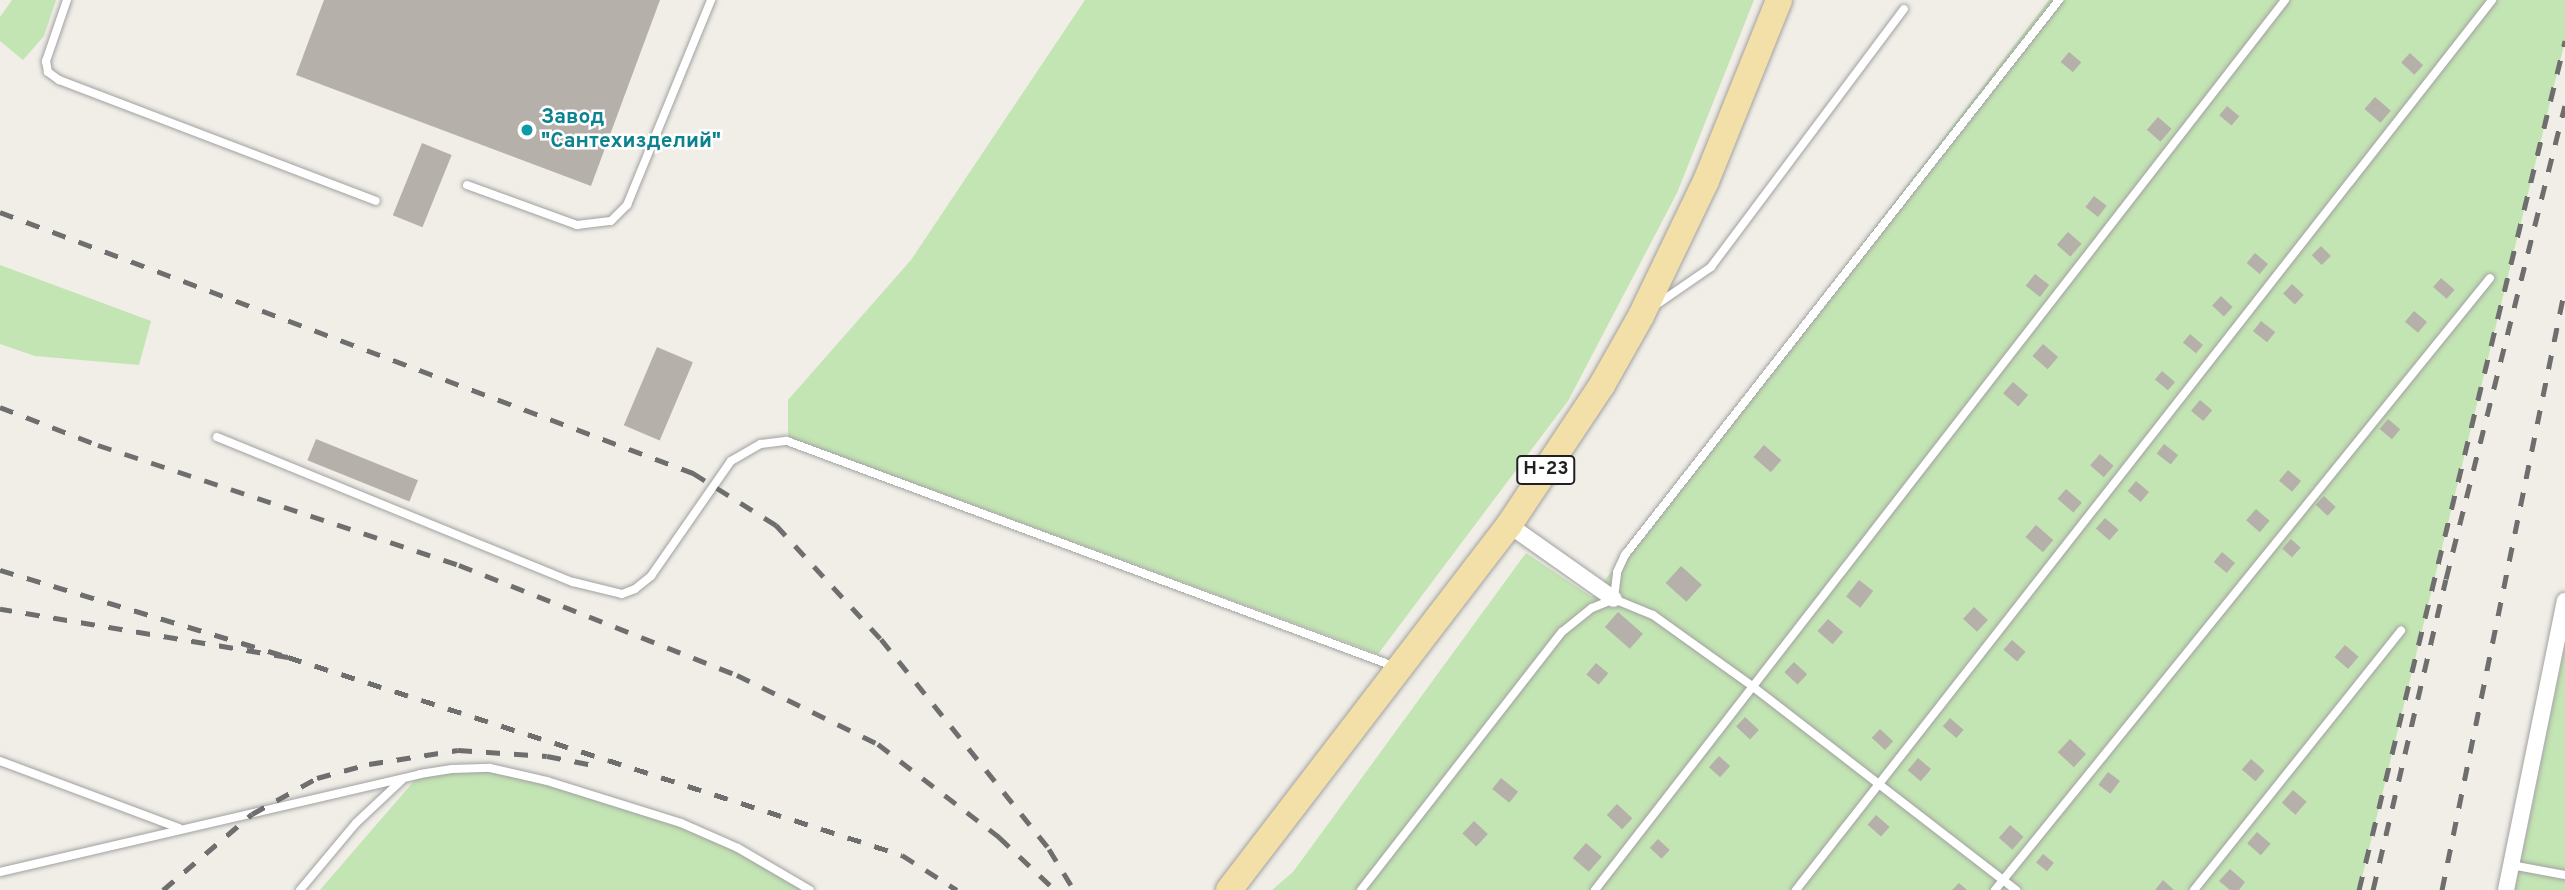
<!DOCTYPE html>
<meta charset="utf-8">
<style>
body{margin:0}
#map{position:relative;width:2565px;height:890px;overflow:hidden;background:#f0eee7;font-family:Overpass,sans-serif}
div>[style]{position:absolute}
.grass>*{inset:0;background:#c3e4b3}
.building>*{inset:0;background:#b5b0aa;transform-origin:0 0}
.roads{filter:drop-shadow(0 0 2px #a1a1a1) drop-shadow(0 0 2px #a1a1a1)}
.lane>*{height:8px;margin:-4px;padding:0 4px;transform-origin:4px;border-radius:4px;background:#fff}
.street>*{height:16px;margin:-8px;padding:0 8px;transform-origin:8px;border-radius:8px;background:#fff}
.primary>*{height:26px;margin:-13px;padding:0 13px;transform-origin:13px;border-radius:13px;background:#f3e0a9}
.rail>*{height:5px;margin-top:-2.5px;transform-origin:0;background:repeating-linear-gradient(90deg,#6e6e6e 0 14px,transparent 0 28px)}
.dots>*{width:19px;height:19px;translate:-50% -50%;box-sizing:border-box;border:4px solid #fff;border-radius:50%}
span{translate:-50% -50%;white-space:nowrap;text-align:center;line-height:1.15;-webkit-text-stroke:5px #fff;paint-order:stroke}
.shield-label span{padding:2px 5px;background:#fff;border:2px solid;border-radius:5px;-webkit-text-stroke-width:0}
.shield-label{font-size:19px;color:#202020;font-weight:700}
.culture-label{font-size:21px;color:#0d838f;font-weight:700}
.left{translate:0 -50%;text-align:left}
</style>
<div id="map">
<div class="grass">
<i style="clip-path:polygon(12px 0,56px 0,44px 36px,23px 60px,0 41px,0 17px)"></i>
<i style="clip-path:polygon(1085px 0,1754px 0,1677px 193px,1568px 401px,1378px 654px,788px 437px,788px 400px,911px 260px)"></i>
<i style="clip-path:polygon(2049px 0,2565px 0,2565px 41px,2359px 890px,1272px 890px,1293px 872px,1526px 553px,1592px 597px)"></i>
<i style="clip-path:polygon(0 265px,151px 321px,139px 365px,35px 356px,0 344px)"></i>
<i style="clip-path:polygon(2565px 645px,2565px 890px,2515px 890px)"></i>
<i style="clip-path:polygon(490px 768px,681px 823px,810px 890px,320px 890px,420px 774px)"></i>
</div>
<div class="building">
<i style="clip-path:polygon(324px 0,660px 0,591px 186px,296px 75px)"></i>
<i style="left:2069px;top:52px;width:16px;height:13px;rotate:40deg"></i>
<i style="left:2410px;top:53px;width:18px;height:13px;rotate:43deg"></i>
<i style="left:2375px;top:97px;width:21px;height:16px;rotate:41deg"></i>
<i style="left:2227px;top:106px;width:16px;height:12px;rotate:40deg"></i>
<i style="left:2158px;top:117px;width:18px;height:17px;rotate:41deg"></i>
<i style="left:422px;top:143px;width:32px;height:78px;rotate:22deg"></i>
<i style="left:2094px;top:196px;width:16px;height:14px;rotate:38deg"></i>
<i style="left:2068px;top:232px;width:18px;height:17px;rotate:41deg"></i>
<i style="left:2321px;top:246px;width:14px;height:13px;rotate:45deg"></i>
<i style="left:2255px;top:253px;width:17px;height:13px;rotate:40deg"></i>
<i style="left:2035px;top:274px;width:18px;height:15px;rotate:38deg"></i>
<i style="left:2441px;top:278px;width:18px;height:12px;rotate:41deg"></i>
<i style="left:2292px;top:284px;width:16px;height:13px;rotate:43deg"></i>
<i style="left:2221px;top:296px;width:16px;height:13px;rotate:43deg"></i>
<i style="left:2414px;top:311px;width:17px;height:14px;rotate:40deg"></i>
<i style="left:2261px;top:321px;width:18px;height:13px;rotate:38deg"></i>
<i style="left:2190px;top:334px;width:17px;height:11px;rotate:40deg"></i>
<i style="left:2043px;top:344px;width:20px;height:16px;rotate:41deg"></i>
<i style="left:657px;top:347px;width:39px;height:85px;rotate:23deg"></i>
<i style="left:2162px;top:371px;width:17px;height:11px;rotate:40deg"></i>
<i style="left:2013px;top:382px;width:20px;height:15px;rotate:41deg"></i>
<i style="left:2200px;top:400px;width:16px;height:14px;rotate:40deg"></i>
<i style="left:2388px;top:419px;width:16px;height:13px;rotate:40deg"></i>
<i style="left:316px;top:439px;width:110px;height:23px;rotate:22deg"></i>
<i style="left:2164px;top:444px;width:18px;height:12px;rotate:38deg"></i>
<i style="left:1764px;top:445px;width:23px;height:16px;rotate:41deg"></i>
<i style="left:2100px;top:454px;width:18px;height:15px;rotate:41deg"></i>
<i style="left:2288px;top:470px;width:17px;height:14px;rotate:40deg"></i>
<i style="left:2136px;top:481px;width:17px;height:13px;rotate:40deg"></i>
<i style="left:2066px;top:489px;width:21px;height:13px;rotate:41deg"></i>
<i style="left:2324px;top:496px;width:16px;height:12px;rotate:43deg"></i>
<i style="left:2256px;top:509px;width:18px;height:15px;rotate:41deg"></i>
<i style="left:2105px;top:518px;width:18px;height:14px;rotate:41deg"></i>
<i style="left:2036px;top:525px;width:23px;height:16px;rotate:41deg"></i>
<i style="left:2291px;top:539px;width:13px;height:13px;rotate:42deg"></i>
<i style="left:2222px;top:552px;width:17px;height:13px;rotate:40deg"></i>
<i style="left:1681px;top:566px;width:28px;height:23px;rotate:42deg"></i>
<i style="left:1859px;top:580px;width:18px;height:21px;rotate:38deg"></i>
<i style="left:1974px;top:607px;width:19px;height:16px;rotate:43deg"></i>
<i style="left:1618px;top:612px;width:33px;height:20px;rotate:41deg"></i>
<i style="left:1828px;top:619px;width:20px;height:16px;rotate:41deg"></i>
<i style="left:2012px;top:640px;width:18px;height:13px;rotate:41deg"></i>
<i style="left:2345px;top:645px;width:18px;height:16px;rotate:41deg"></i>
<i style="left:1794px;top:662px;width:18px;height:14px;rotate:43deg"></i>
<i style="left:1596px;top:663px;width:16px;height:15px;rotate:40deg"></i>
<i style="left:1745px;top:717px;width:19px;height:13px;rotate:43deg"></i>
<i style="left:1950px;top:718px;width:18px;height:11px;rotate:41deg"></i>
<i style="left:1880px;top:729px;width:18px;height:12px;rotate:43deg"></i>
<i style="left:2070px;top:739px;width:22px;height:18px;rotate:43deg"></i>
<i style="left:1719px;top:756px;width:15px;height:15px;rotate:42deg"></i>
<i style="left:1918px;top:758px;width:17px;height:16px;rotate:40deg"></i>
<i style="left:2251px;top:759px;width:18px;height:14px;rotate:41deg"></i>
<i style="left:2108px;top:772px;width:15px;height:16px;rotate:37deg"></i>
<i style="left:1501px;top:778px;width:22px;height:14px;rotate:39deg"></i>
<i style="left:2293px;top:790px;width:18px;height:17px;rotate:41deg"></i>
<i style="left:1617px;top:804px;width:21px;height:15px;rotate:43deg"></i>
<i style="left:1876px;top:815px;width:18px;height:13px;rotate:41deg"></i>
<i style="left:1474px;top:821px;width:19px;height:17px;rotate:43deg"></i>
<i style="left:2010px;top:825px;width:18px;height:17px;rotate:41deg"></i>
<i style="left:2257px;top:832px;width:18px;height:15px;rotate:41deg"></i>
<i style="left:1658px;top:839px;width:16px;height:12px;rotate:43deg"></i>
<i style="left:1586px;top:843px;width:21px;height:20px;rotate:41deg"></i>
<i style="left:2043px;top:854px;width:14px;height:11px;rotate:39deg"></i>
<i style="clip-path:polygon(2230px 869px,2245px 882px,2239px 890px,2230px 890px,2219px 881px)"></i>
<i style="clip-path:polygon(2163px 880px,2174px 890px,2155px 890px)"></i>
<i style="clip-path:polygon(1959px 883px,1967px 890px,1952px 890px)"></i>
</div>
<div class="roads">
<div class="lane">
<i style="left:67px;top:0;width:65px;rotate:109deg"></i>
<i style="left:46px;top:61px;width:11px;rotate:80deg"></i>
<i style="left:48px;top:72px;width:14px;rotate:36deg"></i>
<i style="left:59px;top:80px;width:339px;rotate:20.9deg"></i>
<i style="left:467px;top:185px;width:117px;rotate:20deg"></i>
<i style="left:577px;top:225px;width:34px;rotate:-7deg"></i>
<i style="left:611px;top:221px;width:23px;rotate:-45deg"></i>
<i style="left:627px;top:205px;width:222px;rotate:-67.7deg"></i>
<i style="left:1656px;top:305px;width:67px;rotate:-34.6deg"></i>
<i style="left:1711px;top:267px;width:322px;rotate:-53.2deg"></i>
<i style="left:217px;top:437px;width:384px;rotate:22.2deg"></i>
<i style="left:573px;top:582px;width:50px;rotate:13.8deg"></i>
<i style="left:622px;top:594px;width:14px;rotate:-21deg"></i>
<i style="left:635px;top:589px;width:21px;rotate:-39deg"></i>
<i style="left:651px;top:576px;width:140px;rotate:-55.2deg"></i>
<i style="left:731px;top:461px;width:34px;rotate:-30deg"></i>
<i style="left:761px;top:444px;width:26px;rotate:-7deg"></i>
<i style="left:787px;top:441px;width:650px;rotate:20.36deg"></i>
<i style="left:1614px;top:598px;width:26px;rotate:-83deg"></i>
<i style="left:1617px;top:572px;width:19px;rotate:-65deg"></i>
<i style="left:1625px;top:555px;width:705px;rotate:-51.98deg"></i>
<i style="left:0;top:761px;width:191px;rotate:20.5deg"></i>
<i style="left:2511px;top:865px;width:55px;rotate:10.5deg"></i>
<i style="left:0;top:872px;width:431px;rotate:-13.1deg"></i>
<i style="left:420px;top:774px;width:32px;rotate:-9deg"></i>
<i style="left:452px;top:769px;width:38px;rotate:-2deg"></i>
<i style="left:490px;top:768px;width:58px;rotate:12.8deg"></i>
<i style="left:547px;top:781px;width:140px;rotate:17.4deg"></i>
<i style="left:681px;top:823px;width:62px;rotate:23.7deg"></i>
<i style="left:738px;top:848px;width:83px;rotate:30.3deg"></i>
<i style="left:300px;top:890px;width:87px;rotate:-50.1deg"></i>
<i style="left:356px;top:823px;width:63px;rotate:-43.1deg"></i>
<i style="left:1361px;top:890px;width:327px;rotate:-52.1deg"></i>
<i style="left:1562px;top:632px;width:38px;rotate:-39deg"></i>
<i style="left:1592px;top:608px;width:24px;rotate:-22deg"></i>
<i style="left:1614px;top:599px;width:42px;rotate:22.3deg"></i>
<i style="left:1653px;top:615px;width:122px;rotate:35.6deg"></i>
<i style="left:1752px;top:686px;width:334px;rotate:37.7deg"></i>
<i style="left:1595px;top:890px;width:1126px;rotate:-52.21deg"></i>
<i style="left:1796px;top:890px;width:1130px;rotate:-51.97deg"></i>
<i style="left:1995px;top:890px;width:787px;rotate:-51.03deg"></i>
<i style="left:2194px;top:890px;width:332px;rotate:-51.4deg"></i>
</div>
<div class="street">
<i style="left:1509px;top:525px;width:128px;rotate:35.2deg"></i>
<i style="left:2506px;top:890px;width:295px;rotate:-78.5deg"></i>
</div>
<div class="primary">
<i style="left:1229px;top:890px;width:460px;rotate:-52.5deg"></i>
<i style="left:1509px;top:525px;width:168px;rotate:-56.4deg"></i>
<i style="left:1602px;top:385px;width:79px;rotate:-60.5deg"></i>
<i style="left:1641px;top:316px;width:150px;rotate:-64.3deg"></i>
<i style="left:1706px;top:181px;width:195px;rotate:-68deg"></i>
</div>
</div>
<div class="rail">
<i style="left:0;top:212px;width:741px;rotate:20.64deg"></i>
<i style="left:693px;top:473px;width:98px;rotate:32.1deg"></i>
<i style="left:776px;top:525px;width:155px;rotate:47.4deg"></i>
<i style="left:881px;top:639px;width:269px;rotate:51.3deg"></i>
<i style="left:1049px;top:849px;width:48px;rotate:58.6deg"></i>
<i style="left:0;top:407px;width:105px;rotate:21.2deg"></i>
<i style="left:98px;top:445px;width:380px;rotate:18.4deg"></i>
<i style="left:459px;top:565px;width:299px;rotate:21.6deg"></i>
<i style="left:737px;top:675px;width:157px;rotate:26.1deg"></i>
<i style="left:878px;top:744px;width:153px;rotate:37.5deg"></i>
<i style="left:999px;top:837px;width:77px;rotate:43.4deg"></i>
<i style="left:0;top:570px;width:301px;rotate:16.8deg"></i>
<i style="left:288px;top:657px;width:292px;rotate:-170.5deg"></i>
<i style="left:288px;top:657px;width:645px;rotate:17.87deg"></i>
<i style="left:902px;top:855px;width:65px;rotate:32.5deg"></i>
<i style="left:163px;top:890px;width:117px;rotate:-40.5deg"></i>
<i style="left:252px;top:814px;width:74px;rotate:-29deg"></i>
<i style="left:317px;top:778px;width:54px;rotate:-15.1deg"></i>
<i style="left:369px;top:764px;width:90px;rotate:-8.9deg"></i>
<i style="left:458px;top:750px;width:89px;rotate:3.9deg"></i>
<i style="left:547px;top:756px;width:47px;rotate:11.1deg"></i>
<i style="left:2359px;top:890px;width:874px;rotate:-76.36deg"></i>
<i style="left:2373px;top:890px;width:319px;rotate:-76.8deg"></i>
<i style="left:2446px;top:579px;width:488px;rotate:-75.9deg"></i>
<i style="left:2442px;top:890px;width:614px;rotate:-78.45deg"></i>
</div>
<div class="dots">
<i style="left:527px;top:130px;background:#0f9aa8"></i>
</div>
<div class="shield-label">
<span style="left:1546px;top:470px">Н-23</span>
</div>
<div class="culture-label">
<span class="left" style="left:541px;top:130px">Завод<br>"Сантехизделий"</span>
</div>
</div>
